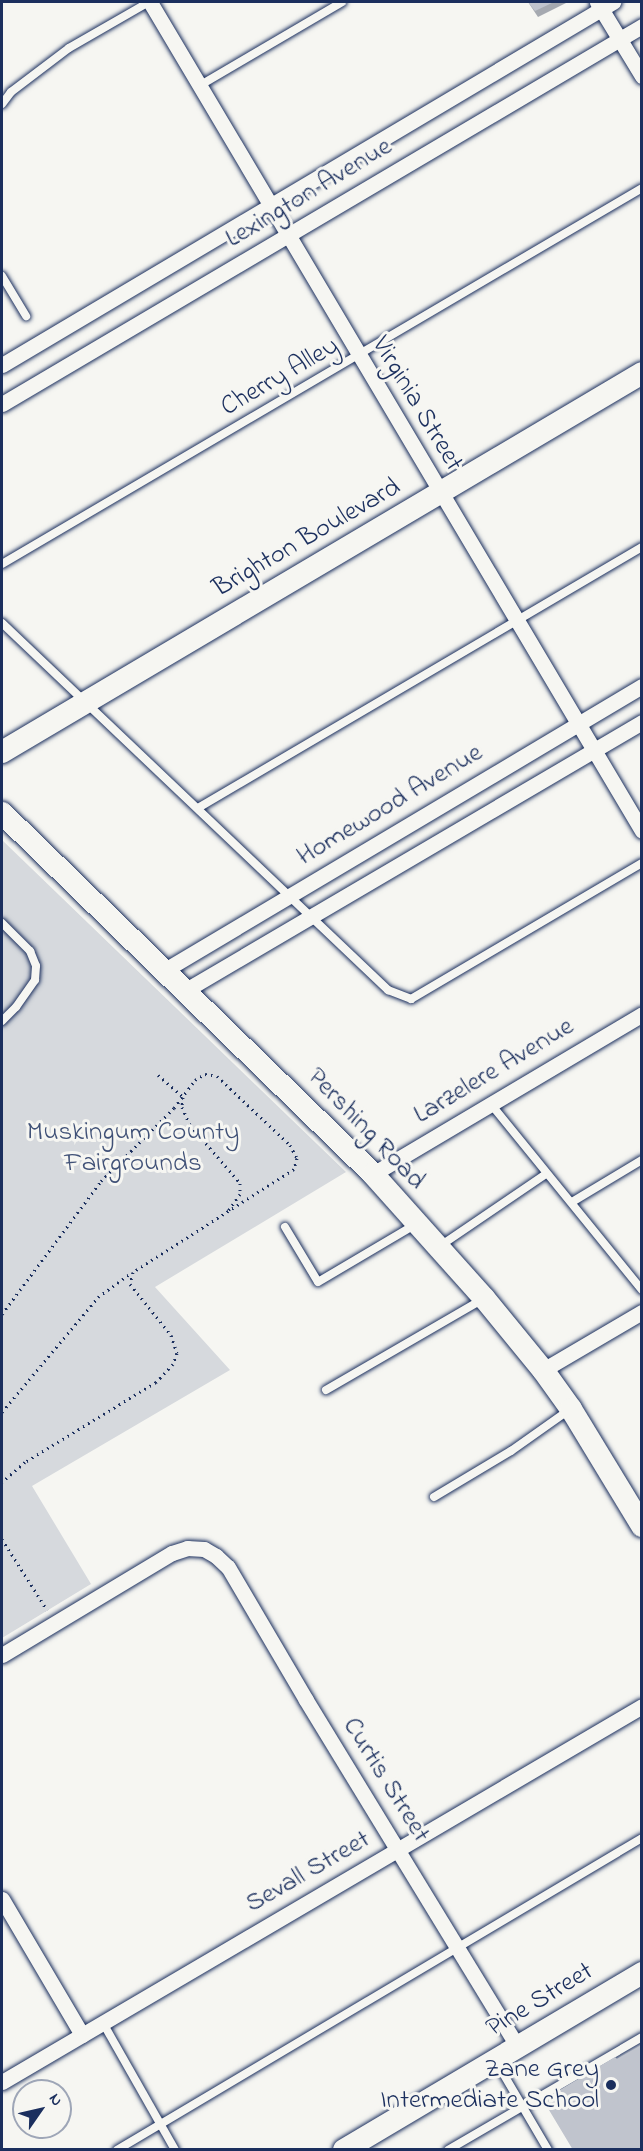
<!DOCTYPE html>
<style>
body{margin:0}
#map{position:relative;width:643px;height:2151px;overflow:hidden;background:#f6f6f2;font-family:"Indie Flower",sans-serif}
div>[style]{position:absolute}
.green>*{inset:0;background:#d6d9dd}
.path>*{height:3px;margin-top:-1.5px;transform-origin:0;background:repeating-linear-gradient(90deg,#1b2f5e 0 1.5px,transparent 0 6px)}
.roads{filter:drop-shadow(0 0 2px #1b2f5e) drop-shadow(0 0 2px #1b2f5e)}
.lane>*{height:8px;margin:-4px;padding:0 4px;transform-origin:4px;border-radius:4px;background:#f6f6f2}
.street>*{height:15px;margin:-7.5px;padding:0 7.5px;transform-origin:7.5px;border-radius:7.5px;background:#f6f6f2}
.secondary>*{height:22px;margin:-11px;padding:0 11px;transform-origin:11px;border-radius:11px;background:#f6f6f2}
.wall>*{inset:0;background:#a5a9b0}
.building>*{inset:0;background:#c0c4cd}
.dots>*{width:16px;height:16px;translate:-50% -50%;box-sizing:border-box;border:3px solid #f6f6f2;border-radius:50%}
span{translate:-50% -50%;white-space:nowrap;text-align:center;line-height:1.15;-webkit-text-stroke:6px #f6f6f2;paint-order:stroke}
.street-label{font-size:27px;color:#1b2f5e}
.park-label{font-size:27px;color:#405177}
.poi-label{font-size:27px;color:#1b2f5e}
.right{translate:-100% -50%;text-align:right}
.frame{position:absolute;inset:0;border:3px solid #1b2f5e;pointer-events:none}
.north{position:absolute;left:12px;top:2079px;width:60px;height:60px;box-sizing:border-box;background:#f6f6f2;border:2px solid #9ea6b7;border-radius:50%;rotate:56deg;font-size:16px;font-weight:700;line-height:24px;text-align:center;color:#1b2f5e}
.north::after{content:'';display:block;margin:auto;width:21px;height:27px;background:#1b2f5e;clip-path:polygon(50% 0,100% 100%,50% 72%,0 100%)}
</style>
<div id="map">
<div class="green">
<i style="clip-path:polygon(2px 840px,346px 1172px,155px 1287px,230px 1370px,32px 1486px,91px 1584px,2px 1638px)"></i>
</div>
<div class="path">
<i style="left:158px;top:1075px;width:33px;rotate:41deg"></i>
<i style="left:183px;top:1097px;width:10px;rotate:96deg"></i>
<i style="left:182px;top:1107px;width:20px;rotate:66deg"></i>
<i style="left:190px;top:1125px;width:77px;rotate:49.2deg"></i>
<i style="left:240px;top:1183px;width:11px;rotate:90deg"></i>
<i style="left:240px;top:1194px;width:21px;rotate:125deg"></i>
<i style="left:2px;top:1314px;width:166px;rotate:-53.3deg"></i>
<i style="left:101px;top:1181px;width:103px;rotate:-45deg"></i>
<i style="left:174px;top:1108px;width:35px;rotate:-53deg"></i>
<i style="left:195px;top:1080px;width:12px;rotate:-31deg"></i>
<i style="left:205px;top:1074px;width:12px;rotate:9deg"></i>
<i style="left:217px;top:1076px;width:100px;rotate:43.4deg"></i>
<i style="left:290px;top:1145px;width:15px;rotate:62deg"></i>
<i style="left:297px;top:1158px;width:11px;rotate:105deg"></i>
<i style="left:294px;top:1169px;width:191px;rotate:147.4deg"></i>
<i style="left:133px;top:1272px;width:12px;rotate:104deg"></i>
<i style="left:130px;top:1284px;width:65px;rotate:51.2deg"></i>
<i style="left:171px;top:1335px;width:19px;rotate:72deg"></i>
<i style="left:177px;top:1353px;width:12px;rotate:110deg"></i>
<i style="left:173px;top:1364px;width:25px;rotate:133deg"></i>
<i style="left:156px;top:1382px;width:153px;rotate:148.6deg"></i>
<i style="left:25px;top:1462px;width:30px;rotate:139deg"></i>
<i style="left:2px;top:1412px;width:150px;rotate:-50.1deg"></i>
<i style="left:98px;top:1297px;width:41px;rotate:-36deg"></i>
<i style="left:2px;top:1539px;width:84px;rotate:57.6deg"></i>
</div>
<div class="roads">
<div class="lane">
<i style="left:199px;top:86px;width:166px;rotate:-30.4deg"></i>
<i style="left:2px;top:104px;width:15px;rotate:-53deg"></i>
<i style="left:11px;top:92px;width:73px;rotate:-37.2deg"></i>
<i style="left:69px;top:48px;width:92px;rotate:-29.9deg"></i>
<i style="left:2px;top:276px;width:47px;rotate:59deg"></i>
<i style="left:2px;top:564px;width:742px;rotate:-30.43deg"></i>
<i style="left:2px;top:623px;width:533px;rotate:43.55deg"></i>
<i style="left:388px;top:990px;width:25px;rotate:21deg"></i>
<i style="left:411px;top:999px;width:268px;rotate:-30.5deg"></i>
<i style="left:198px;top:808px;width:515px;rotate:-30.45deg"></i>
<i style="left:2px;top:923px;width:40px;rotate:45deg"></i>
<i style="left:30px;top:951px;width:16px;rotate:68deg"></i>
<i style="left:36px;top:966px;width:14px;rotate:94deg"></i>
<i style="left:35px;top:980px;width:33px;rotate:125deg"></i>
<i style="left:16px;top:1007px;width:20px;rotate:135deg"></i>
<i style="left:490px;top:1103px;width:241px;rotate:50.9deg"></i>
<i style="left:572px;top:1202px;width:82px;rotate:-31deg"></i>
<i style="left:285px;top:1227px;width:64px;rotate:59deg"></i>
<i style="left:318px;top:1282px;width:114px;rotate:-30.6deg"></i>
<i style="left:440px;top:1246px;width:128px;rotate:-34.2deg"></i>
<i style="left:326px;top:1390px;width:181px;rotate:-30.1deg"></i>
<i style="left:434px;top:1497px;width:90px;rotate:-30.9deg"></i>
<i style="left:511px;top:1451px;width:71px;rotate:-35.3deg"></i>
<i style="left:103px;top:2023px;width:146px;rotate:60.4deg"></i>
<i style="left:497px;top:2063px;width:101px;rotate:59.6deg"></i>
<i style="left:117px;top:2150px;width:611px;rotate:-30.72deg"></i>
<i style="left:448px;top:2150px;width:225px;rotate:-30.2deg"></i>
</div>
<div class="street">
<i style="left:150px;top:2px;width:964px;rotate:59.31deg"></i>
<i style="left:597px;top:2px;width:87px;rotate:58.7deg"></i>
<i style="left:2px;top:365px;width:711px;rotate:-30.71deg"></i>
<i style="left:2px;top:404px;width:743px;rotate:-30.57deg"></i>
<i style="left:165px;top:970px;width:555px;rotate:-30.77deg"></i>
<i style="left:186px;top:990px;width:529px;rotate:-30.44deg"></i>
<i style="left:373px;top:1174px;width:313px;rotate:-30.7deg"></i>
<i style="left:543px;top:1370px;width:115px;rotate:-30.4deg"></i>
<i style="left:2px;top:1655px;width:198px;rotate:-31deg"></i>
<i style="left:172px;top:1553px;width:16px;rotate:-18deg"></i>
<i style="left:187px;top:1548px;width:17px;rotate:3deg"></i>
<i style="left:204px;top:1549px;width:14px;rotate:30deg"></i>
<i style="left:216px;top:1556px;width:16px;rotate:43deg"></i>
<i style="left:228px;top:1567px;width:154px;rotate:59.6deg"></i>
<i style="left:306px;top:1700px;width:405px;rotate:58.6deg"></i>
<i style="left:2px;top:1899px;width:158px;rotate:59.5deg"></i>
<i style="left:2px;top:2082px;width:742px;rotate:-30.43deg"></i>
</div>
<div class="secondary">
<i style="left:2px;top:752px;width:744px;rotate:-30.63deg"></i>
<i style="left:2px;top:813px;width:518px;rotate:44.22deg"></i>
<i style="left:373px;top:1174px;width:166px;rotate:48.2deg"></i>
<i style="left:484px;top:1298px;width:93px;rotate:50.7deg"></i>
<i style="left:543px;top:1370px;width:48px;rotate:54.3deg"></i>
<i style="left:571px;top:1409px;width:137px;rotate:58.7deg"></i>
<i style="left:344px;top:2150px;width:347px;rotate:-30.7deg"></i>
</div>
</div>
<div class="wall">
<i style="clip-path:polygon(528px 2px,568px 2px,538px 17px)"></i>
</div>
<div class="building">
<i style="clip-path:polygon(528px 2px,554px 2px,535px 11px)"></i>
<i style="clip-path:polygon(642px 2045px,642px 2150px,573px 2150px,543px 2100px,615px 2057px,617px 2059px)"></i>
</div>
<div class="dots">
<i style="left:611px;top:2085px;background:#1b2f5e"></i>
</div>
<div class="street-label">
<span style="left:309px;top:193px;rotate:-31deg">Lexington Avenue</span>
<span style="left:280px;top:377px;rotate:-30deg">Cherry Alley</span>
<span style="left:417px;top:404px;rotate:59deg">Virginia Street</span>
<span style="left:307px;top:538px;rotate:-30deg">Brighton Boulevard</span>
<span style="left:390px;top:805px;rotate:-31deg">Homewood Avenue</span>
<span style="left:494px;top:1071px;rotate:-31deg">Larzelere Avenue</span>
<span style="left:366px;top:1129px;rotate:46deg">Pershing Road</span>
<span style="left:386px;top:1780px;rotate:58deg">Curtis Street</span>
<span style="left:308px;top:1872px;rotate:-30deg">Sevall Street</span>
<span style="left:540px;top:2000px;rotate:-31deg">Pine Street</span>
</div>
<div class="park-label">
<span style="left:133px;top:1148px">Muskingum County<br>Fairgrounds</span>
</div>
<div class="poi-label">
<span class="right" style="left:599px;top:2085px">Zane Grey<br>Intermediate School</span>
</div>
<div class="frame"></div>
<div class="north">N</div>
</div>
